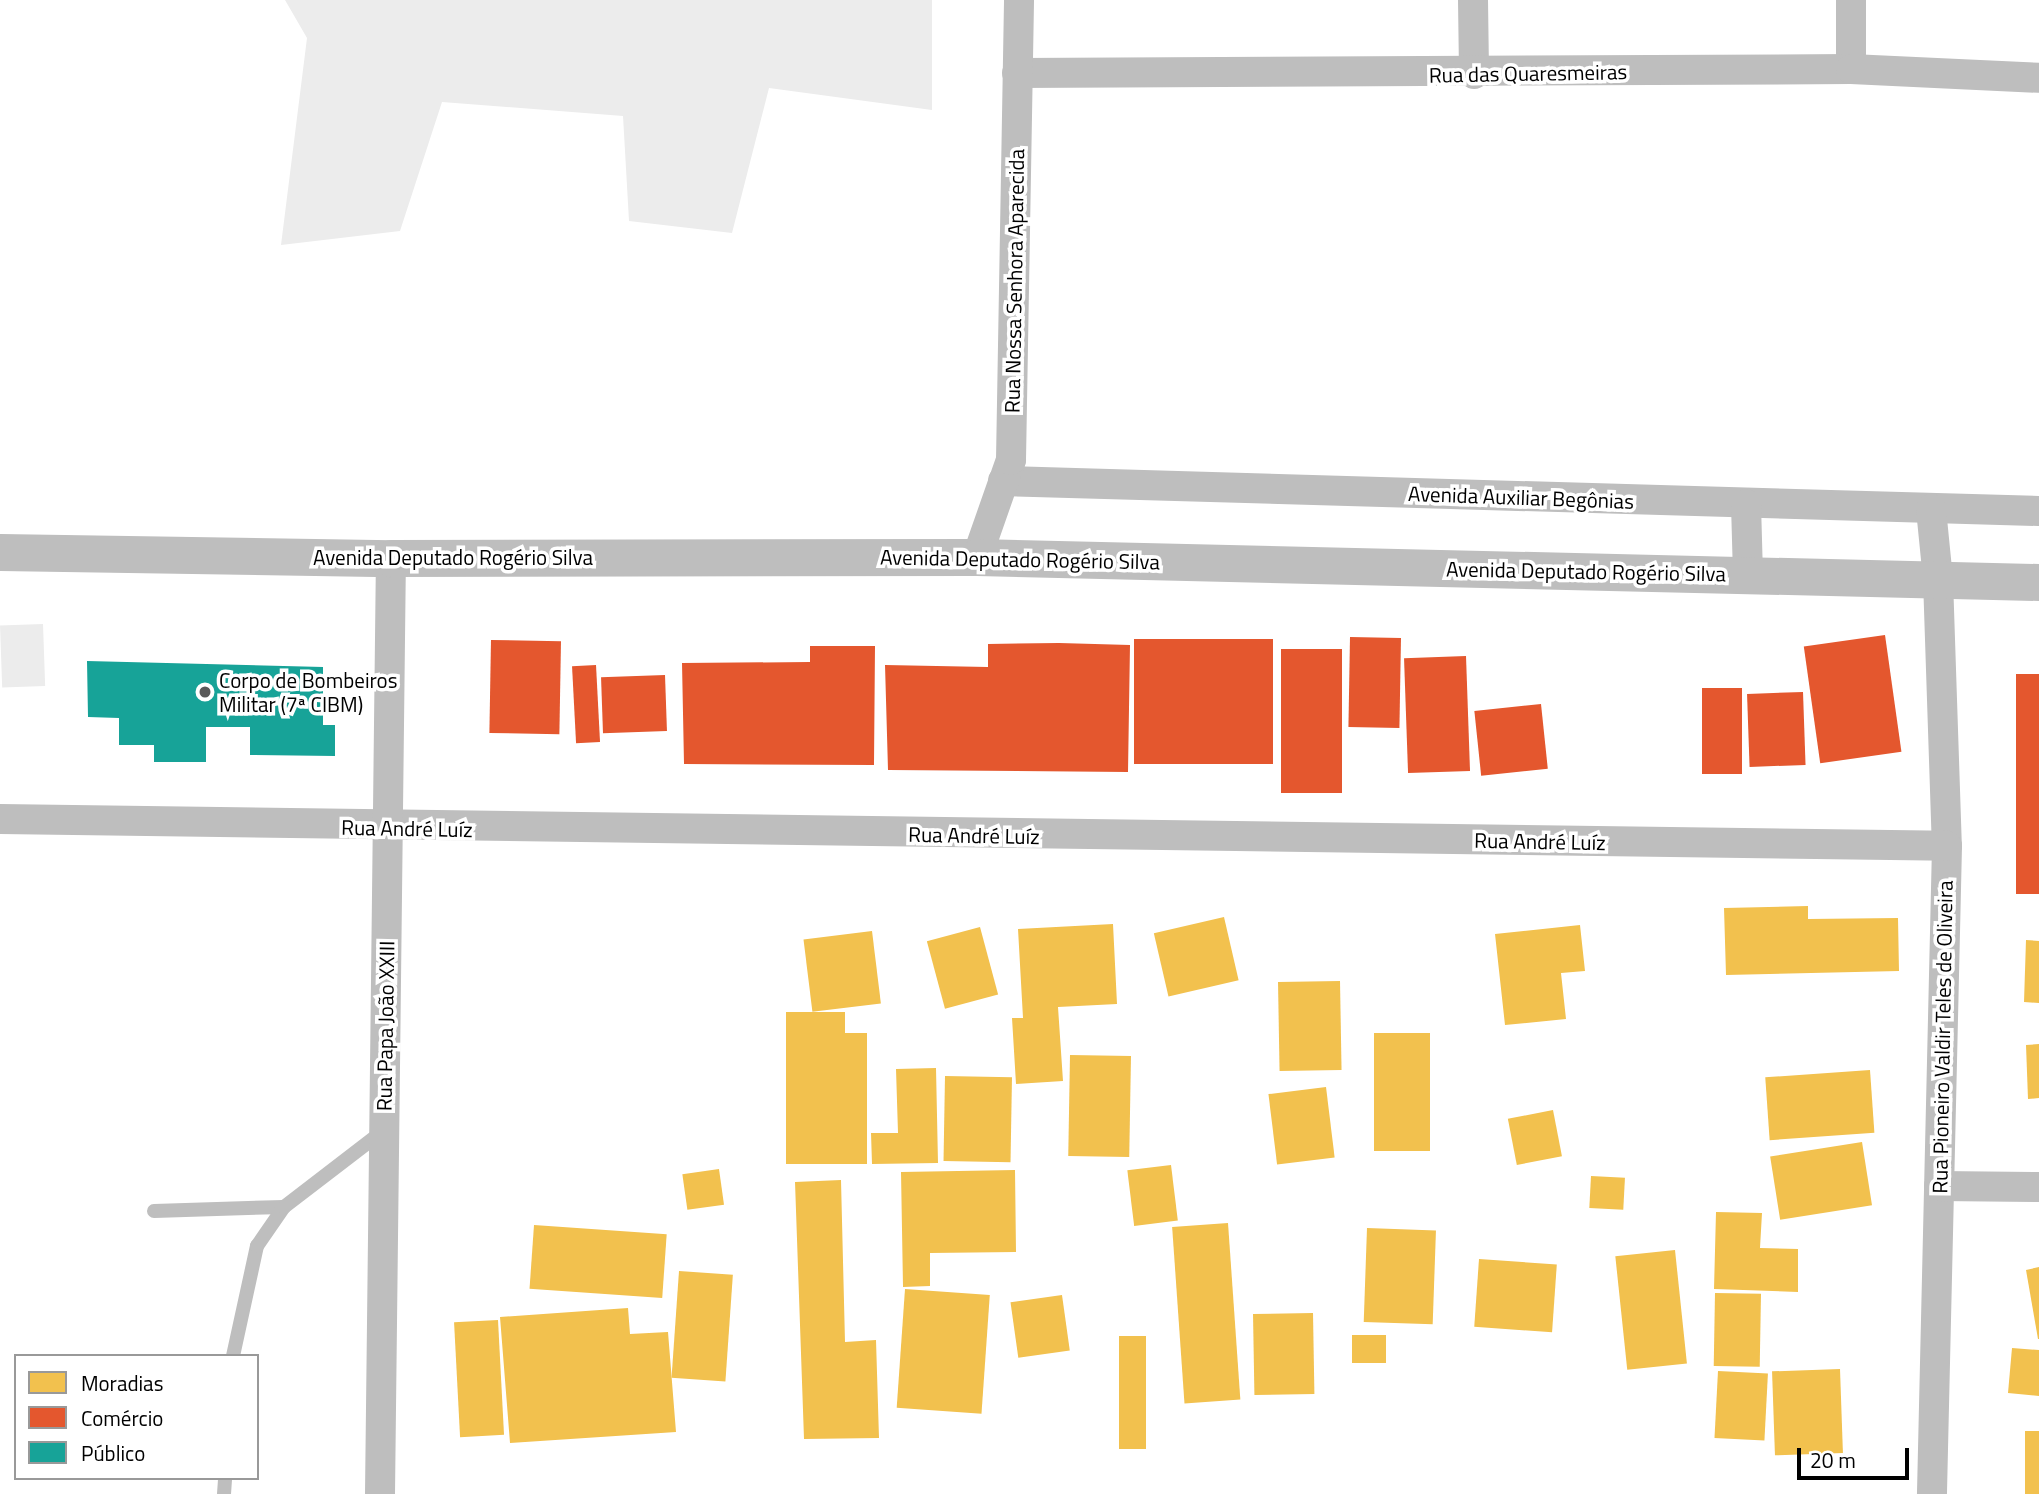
<!DOCTYPE html>
<meta charset="utf-8">
<style>
body{margin:0}
#map{position:relative;width:2039px;height:1494px;overflow:hidden;background:#fff;font-family:"Titillium Web",sans-serif}
div>[style]{position:absolute}
.green>*{inset:0;background:#ececec;transform-origin:0 0}
.homes>*{inset:0;background:#f2c14e;transform-origin:0 0}
.shops>*{inset:0;background:#e4572e;transform-origin:0 0}
.public>*{inset:0;background:#17a398}
.service>*{height:14px;margin:-7px;padding:0 7px;transform-origin:7px;border-radius:7px;background:#bebebe}
.minor>*{height:30px;margin:-15px;padding:0 15px;transform-origin:15px;border-radius:15px;background:#bebebe}
.tertiary>*{height:37px;margin:-18.5px;padding:0 18.5px;transform-origin:18.5px;border-radius:18.5px;background:#bebebe}
.dots>*{width:19px;height:19px;translate:-50% -50%;box-sizing:border-box;border:4px solid #fff;border-radius:50%}
span{translate:-50% -50%;white-space:nowrap;text-align:center;line-height:1.15;-webkit-text-stroke:7px #fff;paint-order:stroke}
.street-label{font-size:21px;color:#000}
.poi-label{font-size:21px;color:#000}
.left{translate:0 -50%;text-align:left}
.legend{position:absolute;left:14px;top:1354px;width:245px;height:126px;box-sizing:border-box;background:#fff;border:2px solid #999;margin:0;padding:9px 12px;list-style:none;font-size:21px;color:#000}
.legend li{display:flex;align-items:center;gap:14px;height:35px}
.legend b{width:35px;border:2px solid #999}
.scale{position:absolute;left:1797px;top:1448px;width:112px;height:32px;box-sizing:border-box;border:4px solid #000;border-top:0;padding-left:9px;font-size:21px;line-height:24px;white-space:nowrap;color:#000;-webkit-text-stroke:5px #fff;paint-order:stroke}
</style>
<div id="map">
<div class="green">
<i style="clip-path:polygon(285px 0,932px 0,932px 110px,769px 88px,732px 233px,629px 221px,623px 116px,442px 102px,400px 231px,281px 245px,307px 38px)"></i>
<i style="left:43px;top:624px;width:62px;height:43px;rotate:88deg"></i>
</div>
<div class="homes">
<i style="clip-path:polygon(1808px 906px,1808px 919px,1898px 918px,1899px 971px,1726px 975px,1724px 908px)"></i>
<i style="left:1224px;top:917px;width:65px;height:72px;rotate:77deg"></i>
<i style="clip-path:polygon(1113px 924px,1117px 1004px,1058px 1007px,1063px 1081px,1016px 1084px,1012px 1018px,1023px 1018px,1018px 929px)"></i>
<i style="clip-path:polygon(1580px 925px,1585px 971px,1561px 973px,1566px 1019px,1505px 1025px,1495px 934px)"></i>
<i style="left:980px;top:927px;width:70px;height:55px;rotate:75deg"></i>
<i style="left:872px;top:931px;width:73px;height:69px;rotate:83deg"></i>
<i style="clip-path:polygon(2026px 940px,2039px 941px,2039px 1003px,2024px 1002px)"></i>
<i style="left:1340px;top:981px;width:89px;height:62px;rotate:89deg"></i>
<i style="clip-path:polygon(786px 1012px,845px 1012px,845px 1033px,867px 1033px,867px 1164px,786px 1164px)"></i>
<i style="left:1374px;top:1033px;width:56px;height:118px"></i>
<i style="clip-path:polygon(2039px 1044px,2039px 1098px,2028px 1099px,2026px 1045px)"></i>
<i style="left:1070px;top:1055px;width:61px;height:101px;rotate:1deg"></i>
<i style="clip-path:polygon(936px 1068px,938px 1163px,872px 1164px,871px 1133px,898px 1133px,896px 1069px)"></i>
<i style="left:1870px;top:1070px;width:63px;height:105px;rotate:86deg"></i>
<i style="left:945px;top:1076px;width:67px;height:85px;rotate:1deg"></i>
<i style="left:1326px;top:1087px;width:71px;height:58px;rotate:83deg"></i>
<i style="left:1553px;top:1110px;width:47px;height:46px;rotate:79deg"></i>
<i style="left:1862px;top:1142px;width:64px;height:93px;rotate:81deg"></i>
<i style="left:1171px;top:1165px;width:56px;height:44px;rotate:83deg"></i>
<i style="left:719px;top:1169px;width:36px;height:37px;rotate:82deg"></i>
<i style="clip-path:polygon(1015px 1170px,1016px 1252px,930px 1253px,930px 1286px,903px 1287px,901px 1172px)"></i>
<i style="left:1591px;top:1176px;width:34px;height:32px;rotate:3deg"></i>
<i style="clip-path:polygon(841px 1180px,845px 1342px,876px 1340px,879px 1438px,804px 1439px,795px 1182px)"></i>
<i style="clip-path:polygon(1716px 1212px,1762px 1213px,1760px 1248px,1798px 1249px,1798px 1292px,1714px 1289px)"></i>
<i style="left:1228px;top:1223px;width:177px;height:56px;rotate:86deg"></i>
<i style="left:534px;top:1225px;width:133px;height:64px;rotate:4deg"></i>
<i style="left:1367px;top:1228px;width:69px;height:94px;rotate:2deg"></i>
<i style="left:1675px;top:1250px;width:114px;height:60px;rotate:84deg"></i>
<i style="left:1479px;top:1259px;width:78px;height:68px;rotate:4deg"></i>
<i style="clip-path:polygon(2039px 1267px,2039px 1339px,2038px 1339px,2026px 1270px)"></i>
<i style="left:679px;top:1271px;width:54px;height:107px;rotate:4deg"></i>
<i style="left:905px;top:1289px;width:85px;height:119px;rotate:4deg"></i>
<i style="left:1715px;top:1293px;width:46px;height:73px;rotate:1deg"></i>
<i style="left:1062px;top:1295px;width:56px;height:52px;rotate:82deg"></i>
<i style="clip-path:polygon(628px 1308px,630px 1334px,668px 1332px,676px 1432px,510px 1443px,500px 1317px)"></i>
<i style="left:1313px;top:1313px;width:81px;height:60px;rotate:89deg"></i>
<i style="left:498px;top:1320px;width:115px;height:44px;rotate:87deg"></i>
<i style="left:1352px;top:1335px;width:34px;height:28px"></i>
<i style="left:1119px;top:1336px;width:27px;height:113px"></i>
<i style="clip-path:polygon(2012px 1348px,2039px 1350px,2039px 1396px,2008px 1393px)"></i>
<i style="left:1840px;top:1369px;width:84px;height:68px;rotate:88deg"></i>
<i style="left:1718px;top:1371px;width:50px;height:67px;rotate:3deg"></i>
<i style="left:2025px;top:1431px;width:14px;height:63px"></i>
</div>
<div class="shops">
<i style="left:1885px;top:635px;width:118px;height:82px;rotate:82deg"></i>
<i style="left:1350px;top:637px;width:51px;height:90px;rotate:1deg"></i>
<i style="left:1134px;top:639px;width:139px;height:125px"></i>
<i style="left:491px;top:640px;width:70px;height:93px;rotate:1deg"></i>
<i style="clip-path:polygon(1059px 643px,1130px 645px,1128px 772px,888px 770px,885px 665px,988px 667px,988px 644px)"></i>
<i style="clip-path:polygon(810px 646px,875px 646px,874px 765px,684px 764px,682px 663px,810px 662px)"></i>
<i style="left:1281px;top:649px;width:61px;height:144px"></i>
<i style="left:1466px;top:656px;width:115px;height:62px;rotate:88deg"></i>
<i style="left:596px;top:665px;width:77px;height:24px;rotate:87deg"></i>
<i style="left:2016px;top:674px;width:23px;height:220px"></i>
<i style="left:665px;top:675px;width:56px;height:64px;rotate:88deg"></i>
<i style="left:1702px;top:688px;width:40px;height:86px"></i>
<i style="left:1803px;top:692px;width:73px;height:56px;rotate:88deg"></i>
<i style="left:1541px;top:704px;width:65px;height:67px;rotate:84deg"></i>
</div>
<div class="public">
<i style="clip-path:polygon(87px 661px,323px 667px,323px 725px,335px 725px,335px 756px,250px 755px,250px 727px,206px 727px,206px 762px,154px 762px,154px 745px,119px 745px,119px 718px,88px 717px)"></i>
</div>
<div class="service">
<i style="left:154px;top:1211px;width:130px;rotate:-1.8deg"></i>
<i style="left:233px;top:1356px;width:113px;rotate:-77.7deg"></i>
<i style="left:257px;top:1246px;width:47px;rotate:-55.3deg"></i>
<i style="left:284px;top:1207px;width:125px;rotate:-37.5deg"></i>
<i style="left:224px;top:1494px;width:16px;rotate:-86deg"></i>
</div>
<div class="minor">
<i style="left:1473px;top:0;width:74px;rotate:89.2deg"></i>
<i style="left:1851px;top:0;width:69px;rotate:90deg"></i>
<i style="left:1017px;top:73px;width:834px;rotate:-0.27deg"></i>
<i style="left:1851px;top:69px;width:188px;rotate:2.7deg"></i>
<i style="left:1003px;top:481px;width:1036px;rotate:1.66deg"></i>
<i style="left:1746px;top:504px;width:71px;rotate:88.4deg"></i>
<i style="left:1931px;top:509px;width:70px;rotate:84.3deg"></i>
<i style="left:1938px;top:579px;width:267px;rotate:88.1deg"></i>
<i style="left:1947px;top:846px;width:648px;rotate:91.33deg"></i>
<i style="left:977px;top:557px;width:103px;rotate:-70.7deg"></i>
<i style="left:1011px;top:460px;width:460px;rotate:-89deg"></i>
<i style="left:0;top:819px;width:1947px;rotate:0.79deg"></i>
<i style="left:1939px;top:1186px;width:100px;rotate:0.6deg"></i>
<i style="left:380px;top:1494px;width:936px;rotate:-89.33deg"></i>
</div>
<div class="tertiary">
<i style="left:0;top:552px;width:391px;rotate:0.9deg"></i>
<i style="left:391px;top:558px;width:586px;rotate:-0.1deg"></i>
<i style="left:977px;top:557px;width:1062px;rotate:1.35deg"></i>
</div>
<div class="dots">
<i style="left:205px;top:692px;background:#595959"></i>
</div>
<div class="street-label">
<span style="left:1528px;top:73px;rotate:-1deg">Rua das Quaresmeiras</span>
<span style="left:1014px;top:281px;rotate:-89deg">Rua Nossa Senhora Aparecida</span>
<span style="left:1521px;top:497px;rotate:2deg">Avenida Auxiliar Begônias</span>
<span style="left:453px;top:557px">Avenida Deputado Rogério Silva</span>
<span style="left:1020px;top:559px;rotate:1deg">Avenida Deputado Rogério Silva</span>
<span style="left:1586px;top:571px;rotate:1deg">Avenida Deputado Rogério Silva</span>
<span style="left:407px;top:828px;rotate:1deg">Rua André Luíz</span>
<span style="left:974px;top:835px;rotate:1deg">Rua André Luíz</span>
<span style="left:1540px;top:841px;rotate:1deg">Rua André Luíz</span>
<span style="left:385px;top:1026px;rotate:-89deg">Rua Papa João XXIII</span>
<span style="left:1942px;top:1037px;rotate:-89deg">Rua Pioneiro Valdir Teles de Oliveira</span>
</div>
<div class="poi-label">
<span class="left" style="left:219px;top:692px">Corpo de Bombeiros<br>Militar (7ª CIBM)</span>
</div>
<ul class="legend">
<li><b style="height:19px;background:#f2c14e"></b>Moradias</li>
<li><b style="height:19px;background:#e4572e"></b>Comércio</li>
<li><b style="height:19px;background:#17a398"></b>Público</li>
</ul>
<div class="scale">20 m</div>
</div>
